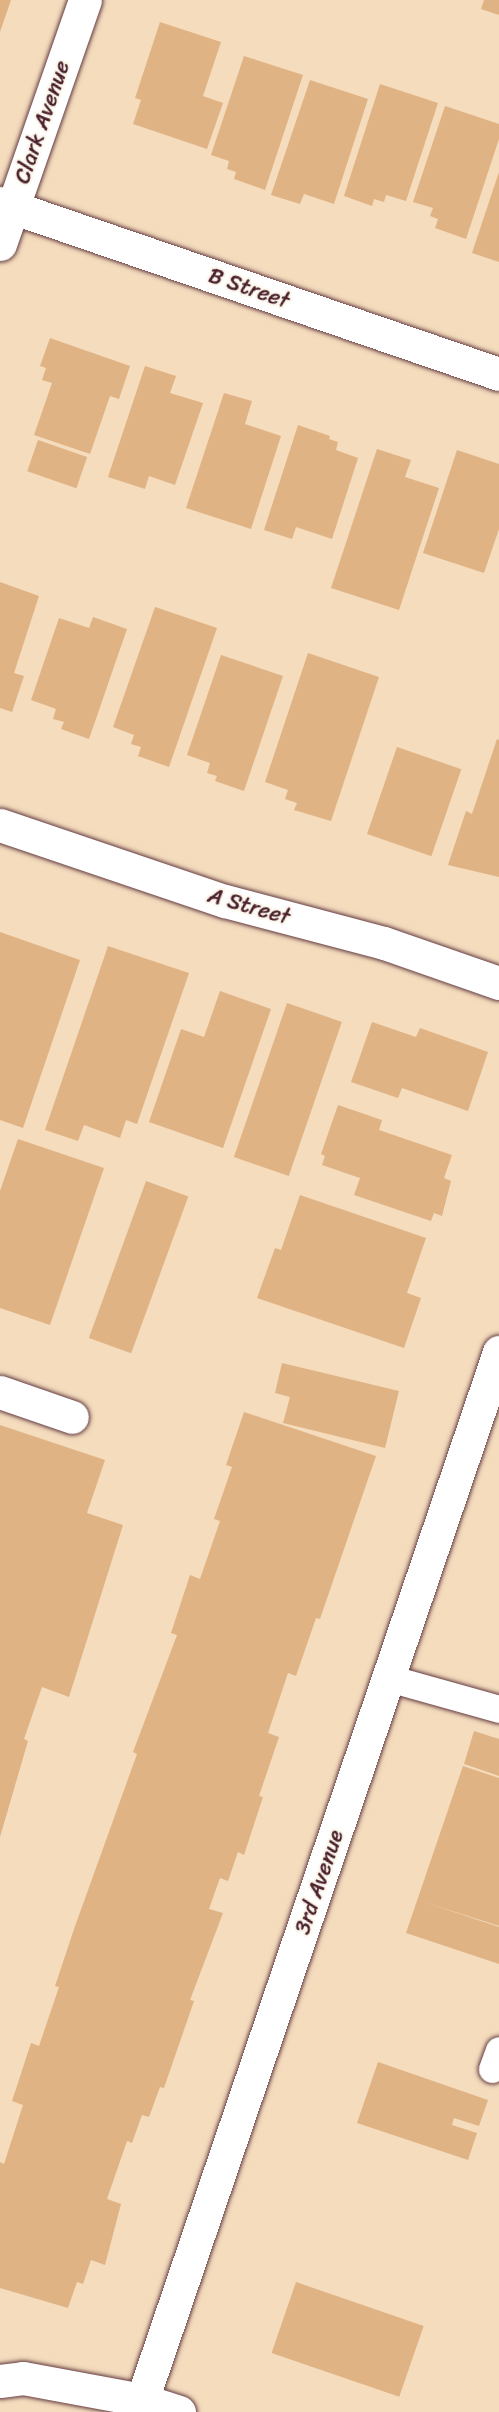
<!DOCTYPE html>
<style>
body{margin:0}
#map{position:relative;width:499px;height:2412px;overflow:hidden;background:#f4dcbd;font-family:Sriracha,sans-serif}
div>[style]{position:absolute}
.building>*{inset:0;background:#e0b385;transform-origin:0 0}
.roads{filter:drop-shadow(0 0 2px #643b41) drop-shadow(0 0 2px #643b41)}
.lane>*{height:27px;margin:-13.5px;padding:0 13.5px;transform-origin:13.5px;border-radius:13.5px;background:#fff}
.street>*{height:33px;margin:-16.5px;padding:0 16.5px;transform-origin:16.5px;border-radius:16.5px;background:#fff}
span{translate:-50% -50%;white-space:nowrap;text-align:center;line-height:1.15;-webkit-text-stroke:4.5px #fbf7ec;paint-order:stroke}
.street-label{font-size:22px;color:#4a1f2b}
</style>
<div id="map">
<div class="building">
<i style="clip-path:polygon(0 0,11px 0,0 32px)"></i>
<i style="clip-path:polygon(484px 0,499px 0,499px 15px,481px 9px)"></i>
<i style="clip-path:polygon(160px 22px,221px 42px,203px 96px,223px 103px,207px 149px,133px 124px,141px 100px,135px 98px)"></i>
<i style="clip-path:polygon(244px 56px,303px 75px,265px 190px,234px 179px,236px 172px,227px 169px,229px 161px,211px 155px)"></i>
<i style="clip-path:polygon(310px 80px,368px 99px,334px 204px,304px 194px,300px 204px,271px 195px)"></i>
<i style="clip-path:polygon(380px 84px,438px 103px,406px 201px,386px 195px,384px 202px,374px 199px,372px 206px,344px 196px)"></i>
<i style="clip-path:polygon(445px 106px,499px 124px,499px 139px,466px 239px,435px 228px,438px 219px,430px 216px,433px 208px,413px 202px)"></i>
<i style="clip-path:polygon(499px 172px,499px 262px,472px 253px)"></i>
<i style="clip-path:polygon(50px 338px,130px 366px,119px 399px,110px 396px,90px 454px,34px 435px,52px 383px,42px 380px,46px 368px,40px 366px)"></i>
<i style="clip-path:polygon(145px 366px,176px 376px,170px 393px,203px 403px,175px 485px,149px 476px,145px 489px,108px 477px)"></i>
<i style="clip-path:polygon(224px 393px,252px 401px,245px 424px,281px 436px,251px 529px,186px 508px)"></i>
<i style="clip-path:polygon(298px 425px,330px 436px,329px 439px,338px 442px,336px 450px,358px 458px,332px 539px,296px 527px,292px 539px,264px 530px)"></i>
<i style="left:38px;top:440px;width:52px;height:33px;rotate:19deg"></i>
<i style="clip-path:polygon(377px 449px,411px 460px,405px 477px,439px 488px,399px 610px,331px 588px)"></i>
<i style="clip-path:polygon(457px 450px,499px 464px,499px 529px,484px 573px,423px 553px)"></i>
<i style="clip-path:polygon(0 582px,39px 596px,14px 673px,24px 676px,12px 712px,0 708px)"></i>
<i style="clip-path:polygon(155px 607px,217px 628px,169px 767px,138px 756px,141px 747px,131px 744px,134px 735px,113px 727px)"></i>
<i style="clip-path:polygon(93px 617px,127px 629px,89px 739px,61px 729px,64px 722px,53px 719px,56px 709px,31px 700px,59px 618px,89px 628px)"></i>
<i style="clip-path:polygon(308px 653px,379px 677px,331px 821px,294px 810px,297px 803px,285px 799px,288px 790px,265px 782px)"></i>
<i style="clip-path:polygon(221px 655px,283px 676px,244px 791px,215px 781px,217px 776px,207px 773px,210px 763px,187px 755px)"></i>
<i style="clip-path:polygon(497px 739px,499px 740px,499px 877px,448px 865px,466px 811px,472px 814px)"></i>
<i style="left:397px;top:747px;width:68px;height:92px;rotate:19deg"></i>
<i style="clip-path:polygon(0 932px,80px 960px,23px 1128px,0 1120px)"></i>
<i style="clip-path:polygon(108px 946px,189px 973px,137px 1124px,126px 1120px,120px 1138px,84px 1125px,78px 1141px,45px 1130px)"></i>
<i style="clip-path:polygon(220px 991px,271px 1009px,223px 1148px,149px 1122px,181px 1029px,204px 1037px)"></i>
<i style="left:287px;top:1003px;width:58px;height:163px;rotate:19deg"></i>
<i style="clip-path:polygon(372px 1022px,416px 1037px,420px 1028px,488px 1052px,468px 1111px,402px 1088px,398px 1098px,351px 1082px)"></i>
<i style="clip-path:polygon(338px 1105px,382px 1120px,379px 1130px,452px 1155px,444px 1178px,451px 1181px,442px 1216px,434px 1213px,431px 1221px,354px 1195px,360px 1178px,322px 1165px,325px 1156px,321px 1154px)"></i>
<i style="clip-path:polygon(18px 1139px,104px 1168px,50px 1325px,0 1308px,0 1191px)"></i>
<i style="left:146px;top:1181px;width:45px;height:167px;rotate:20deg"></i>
<i style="clip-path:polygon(300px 1195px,426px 1238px,407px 1293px,421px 1298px,404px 1348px,257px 1298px,275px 1248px,281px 1250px)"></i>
<i style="clip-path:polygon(282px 1363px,399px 1391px,385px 1448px,283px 1423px,290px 1397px,275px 1393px)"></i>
<i style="clip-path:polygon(244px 1412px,376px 1456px,320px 1619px,316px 1618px,296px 1676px,288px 1673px,268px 1733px,279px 1737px,259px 1796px,263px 1797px,244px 1855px,238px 1852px,228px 1881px,220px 1878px,209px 1909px,223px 1913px,190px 2000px,194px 2001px,164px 2088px,160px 2087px,149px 2117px,142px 2115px,132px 2143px,127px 2141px,107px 2199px,121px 2204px,105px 2265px,91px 2260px,83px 2284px,77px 2282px,68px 2308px,0 2288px,0 2162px,4px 2164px,23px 2105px,12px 2101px,31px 2043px,39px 2046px,59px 1987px,55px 1986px,74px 1929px,137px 1754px,133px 1752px,177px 1635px,171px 1633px,190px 1575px,200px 1579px,220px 1521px,214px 1519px,232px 1467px,226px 1465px)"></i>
<i style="clip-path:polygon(0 1425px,105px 1460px,87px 1513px,123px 1525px,69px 1697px,42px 1687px,24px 1739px,28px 1741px,0 1837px)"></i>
<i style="clip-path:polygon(474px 1731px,499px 1739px,499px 1776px,464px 1764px)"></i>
<i style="clip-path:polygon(463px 1766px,499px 1778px,499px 1926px,421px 1901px,499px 1927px,499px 1964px,406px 1933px)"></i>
<i style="clip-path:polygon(378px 2062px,488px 2100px,479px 2126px,454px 2118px,452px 2125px,477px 2133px,468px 2160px,357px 2123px)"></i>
<i style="left:296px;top:2282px;width:135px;height:75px;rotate:19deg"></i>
</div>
<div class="roads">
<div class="lane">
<i style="left:388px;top:1678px;width:115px;rotate:15.6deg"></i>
<i style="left:492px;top:2069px;width:20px;rotate:-70deg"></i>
</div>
<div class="street">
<i style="left:0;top:203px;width:527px;rotate:18.92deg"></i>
<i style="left:0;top:244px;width:258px;rotate:-70.8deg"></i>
<i style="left:0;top:825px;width:237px;rotate:18.7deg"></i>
<i style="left:225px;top:901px;width:164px;rotate:14.8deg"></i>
<i style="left:384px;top:943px;width:122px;rotate:19.2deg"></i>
<i style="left:0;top:1392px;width:76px;rotate:19.1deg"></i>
<i style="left:0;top:2381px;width:23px;rotate:-7deg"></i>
<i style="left:23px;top:2378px;width:121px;rotate:10.5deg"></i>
<i style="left:142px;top:2400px;width:39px;rotate:18deg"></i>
<i style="left:138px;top:2412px;width:1120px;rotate:-71.19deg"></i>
</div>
</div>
<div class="street-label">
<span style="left:42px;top:122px;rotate:-71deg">Clark Avenue</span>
<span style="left:249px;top:288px;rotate:19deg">B Street</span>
<span style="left:249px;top:906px;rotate:16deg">A Street</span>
<span style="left:319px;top:1882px;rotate:-71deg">3rd Avenue</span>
</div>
</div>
